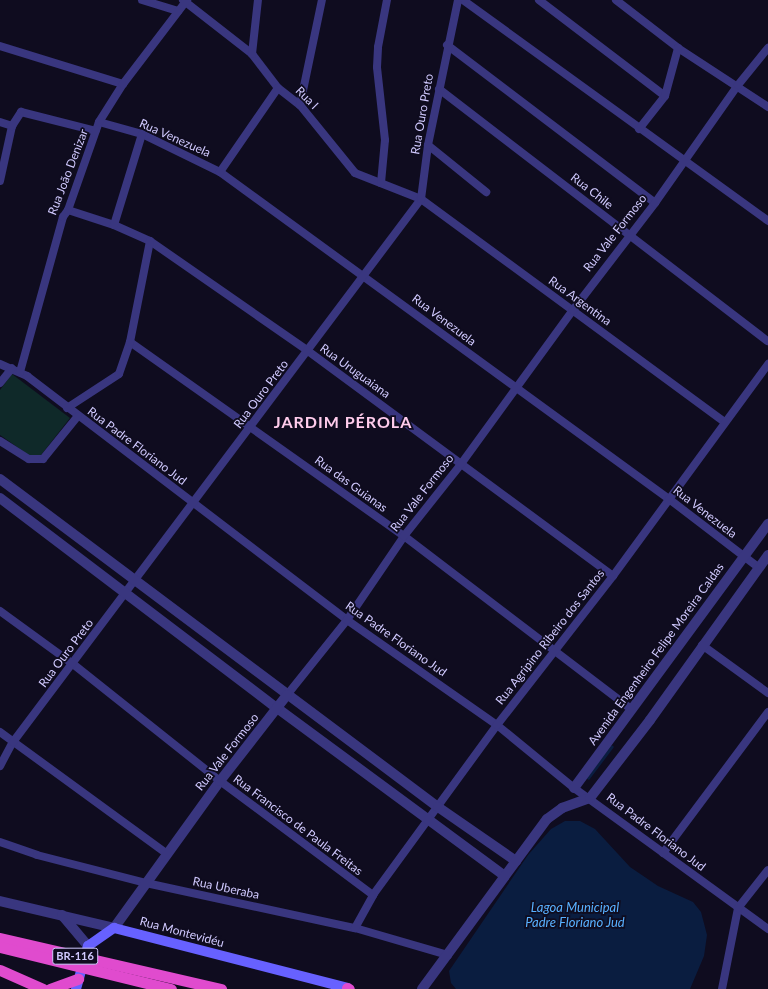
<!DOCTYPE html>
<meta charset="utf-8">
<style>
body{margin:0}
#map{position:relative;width:768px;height:989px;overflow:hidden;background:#0f0c1f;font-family:Lato,sans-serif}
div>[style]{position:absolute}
.green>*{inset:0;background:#0f2929}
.water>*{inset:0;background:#0a1d40}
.stream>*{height:2.5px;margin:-1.25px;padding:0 1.25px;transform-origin:1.25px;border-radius:1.25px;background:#0a1d40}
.minor>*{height:8px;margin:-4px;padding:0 4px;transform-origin:4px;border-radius:4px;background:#39367f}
.tertiary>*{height:10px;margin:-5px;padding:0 5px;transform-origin:5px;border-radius:5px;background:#39367f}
.secondary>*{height:10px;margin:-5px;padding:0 5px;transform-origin:5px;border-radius:5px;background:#6761ff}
.trunk>*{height:11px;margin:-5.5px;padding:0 5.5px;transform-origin:5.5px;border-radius:5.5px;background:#e04bce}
span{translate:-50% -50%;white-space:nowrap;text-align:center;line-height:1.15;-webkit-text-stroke:3.5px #0f0c1f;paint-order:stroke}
.shield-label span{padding:1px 3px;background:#0f0c1f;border:1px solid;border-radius:3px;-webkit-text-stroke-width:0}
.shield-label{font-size:11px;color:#d1caff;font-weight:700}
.street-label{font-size:12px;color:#d1caff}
.water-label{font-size:13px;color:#58b0ff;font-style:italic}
.district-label{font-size:16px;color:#ffccec;font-weight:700;letter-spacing:1px}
</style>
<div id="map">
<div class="green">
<i style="clip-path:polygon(12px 374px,70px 418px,41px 455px,30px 456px,0 435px,0 390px)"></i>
</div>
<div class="water">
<i style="clip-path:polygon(565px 821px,580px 821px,595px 829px,630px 867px,658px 886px,693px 902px,701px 912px,707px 935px,704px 956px,690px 989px,456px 989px,451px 983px,449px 971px,528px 855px,551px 829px)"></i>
</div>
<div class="stream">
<i style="left:588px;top:778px;width:39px;rotate:-53deg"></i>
</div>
<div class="minor">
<i style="left:142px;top:0;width:38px;rotate:17deg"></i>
<i style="left:183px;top:0;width:88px;rotate:38deg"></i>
<i style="left:252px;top:54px;width:43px;rotate:52.6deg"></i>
<i style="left:278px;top:88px;width:28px;rotate:38deg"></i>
<i style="left:300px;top:105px;width:87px;rotate:51deg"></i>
<i style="left:355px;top:173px;width:71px;rotate:21.5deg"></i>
<i style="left:421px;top:199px;width:377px;rotate:36.3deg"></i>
<i style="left:463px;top:0;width:377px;rotate:35.9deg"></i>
<i style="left:539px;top:0;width:158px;rotate:37.3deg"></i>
<i style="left:616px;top:0;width:78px;rotate:37.7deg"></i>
<i style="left:678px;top:48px;width:108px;rotate:33.2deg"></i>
<i style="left:447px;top:45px;width:261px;rotate:37.2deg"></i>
<i style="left:0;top:46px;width:129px;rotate:17.2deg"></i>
<i style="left:252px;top:54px;width:54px;rotate:-83.7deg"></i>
<i style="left:439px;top:89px;width:414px;rotate:37.5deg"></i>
<i style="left:300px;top:105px;width:107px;rotate:-78.2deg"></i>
<i style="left:0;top:122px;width:13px;rotate:18deg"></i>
<i style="left:99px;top:122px;width:45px;rotate:15.6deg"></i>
<i style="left:142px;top:134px;width:87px;rotate:26deg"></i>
<i style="left:220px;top:172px;width:555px;rotate:36.07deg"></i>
<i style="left:669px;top:499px;width:112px;rotate:37.4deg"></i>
<i style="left:639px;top:129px;width:42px;rotate:-51.8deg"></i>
<i style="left:665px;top:96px;width:50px;rotate:-74.8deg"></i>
<i style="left:428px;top:145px;width:75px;rotate:39deg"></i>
<i style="left:220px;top:172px;width:102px;rotate:-55.4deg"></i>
<i style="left:0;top:181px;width:56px;rotate:-77.7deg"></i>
<i style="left:12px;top:126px;width:17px;rotate:-57deg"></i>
<i style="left:21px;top:112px;width:77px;rotate:14.2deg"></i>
<i style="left:381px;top:183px;width:43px;rotate:-84.7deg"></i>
<i style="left:385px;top:140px;width:73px;rotate:-96.3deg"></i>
<i style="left:377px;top:67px;width:20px;rotate:-87deg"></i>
<i style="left:378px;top:47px;width:48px;rotate:-79.2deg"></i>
<i style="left:68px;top:210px;width:48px;rotate:18.1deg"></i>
<i style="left:114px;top:225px;width:39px;rotate:24deg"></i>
<i style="left:150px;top:241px;width:193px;rotate:34.8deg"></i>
<i style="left:308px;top:351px;width:379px;rotate:36.4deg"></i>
<i style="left:114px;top:225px;width:95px;rotate:-72.9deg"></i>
<i style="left:130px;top:342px;width:336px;rotate:35.3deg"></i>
<i style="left:404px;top:536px;width:285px;rotate:37.3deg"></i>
<i style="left:0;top:364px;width:30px;rotate:24deg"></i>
<i style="left:27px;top:376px;width:402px;rotate:37.3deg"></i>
<i style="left:347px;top:620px;width:183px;rotate:35deg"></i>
<i style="left:497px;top:725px;width:99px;rotate:39.3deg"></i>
<i style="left:574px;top:788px;width:240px;rotate:36deg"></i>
<i style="left:20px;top:372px;width:161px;rotate:-74.5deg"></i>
<i style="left:63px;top:217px;width:9px;rotate:-54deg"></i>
<i style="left:68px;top:210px;width:93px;rotate:-70.6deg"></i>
<i style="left:99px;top:122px;width:45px;rotate:-57.7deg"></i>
<i style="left:123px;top:84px;width:106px;rotate:-52.7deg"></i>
<i style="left:0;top:383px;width:19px;rotate:-51deg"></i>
<i style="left:67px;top:408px;width:62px;rotate:-33.2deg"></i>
<i style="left:119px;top:374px;width:34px;rotate:-71deg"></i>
<i style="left:130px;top:342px;width:103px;rotate:-78.8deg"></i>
<i style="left:0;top:441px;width:34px;rotate:32deg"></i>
<i style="left:29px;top:459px;width:14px"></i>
<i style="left:43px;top:459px;width:55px;rotate:-50.9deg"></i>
<i style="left:0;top:611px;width:90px;rotate:36deg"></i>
<i style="left:73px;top:664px;width:188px;rotate:38.5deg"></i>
<i style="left:220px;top:781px;width:191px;rotate:36.7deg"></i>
<i style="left:702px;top:645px;width:82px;rotate:36deg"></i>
<i style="left:287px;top:695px;width:96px;rotate:-51.3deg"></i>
<i style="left:347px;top:620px;width:102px;rotate:-55.8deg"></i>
<i style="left:404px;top:536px;width:92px;rotate:-51.6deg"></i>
<i style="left:461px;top:464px;width:190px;rotate:-54deg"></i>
<i style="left:573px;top:310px;width:135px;rotate:-52.5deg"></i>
<i style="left:655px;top:203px;width:144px;rotate:-54.9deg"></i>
<i style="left:738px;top:85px;width:48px;rotate:-51deg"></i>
<i style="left:0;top:732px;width:207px;rotate:36.1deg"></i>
<i style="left:0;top:766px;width:27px;rotate:-62deg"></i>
<i style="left:13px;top:742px;width:679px;rotate:-53.08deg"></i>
<i style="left:421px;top:199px;width:54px;rotate:-82.6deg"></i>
<i style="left:428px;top:145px;width:148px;rotate:-78.3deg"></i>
<i style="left:0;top:842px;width:39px;rotate:19deg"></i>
<i style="left:37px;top:855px;width:113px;rotate:14.4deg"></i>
<i style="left:146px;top:883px;width:214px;rotate:12.2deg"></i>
<i style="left:355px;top:928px;width:97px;rotate:16.2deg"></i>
<i style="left:663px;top:853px;width:176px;rotate:-53.3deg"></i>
<i style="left:355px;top:928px;width:38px;rotate:-61deg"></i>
<i style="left:373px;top:895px;width:210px;rotate:-53.9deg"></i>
<i style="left:497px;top:725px;width:189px;rotate:-52.1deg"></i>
<i style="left:613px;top:576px;width:263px;rotate:-53.8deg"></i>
<i style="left:722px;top:989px;width:83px;rotate:-78.8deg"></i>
<i style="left:738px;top:908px;width:48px;rotate:-51.7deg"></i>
</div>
<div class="tertiary">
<i style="left:0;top:479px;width:547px;rotate:36.83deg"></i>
<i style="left:438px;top:807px;width:95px;rotate:34.7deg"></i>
<i style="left:0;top:498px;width:348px;rotate:37.2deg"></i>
<i style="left:277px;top:708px;width:283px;rotate:36.4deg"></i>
<i style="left:574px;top:788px;width:328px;rotate:-53.7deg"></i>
<i style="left:0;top:901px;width:117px;rotate:13.3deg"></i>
<i style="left:114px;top:928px;width:181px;rotate:-54.2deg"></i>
<i style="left:220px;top:781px;width:109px;rotate:-52.1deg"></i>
<i style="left:62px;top:915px;width:40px;rotate:50deg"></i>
<i style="left:422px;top:989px;width:211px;rotate:-53.7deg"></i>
<i style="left:547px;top:819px;width:19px;rotate:-36deg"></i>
<i style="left:562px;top:808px;width:30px;rotate:-20deg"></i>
<i style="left:590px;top:798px;width:98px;rotate:-52.4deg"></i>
<i style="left:650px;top:720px;width:203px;rotate:-54.4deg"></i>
</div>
<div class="secondary">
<i style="left:76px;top:989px;width:45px;rotate:-74.4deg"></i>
<i style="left:88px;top:946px;width:32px;rotate:-35deg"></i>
<i style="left:114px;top:928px;width:241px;rotate:14.4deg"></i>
</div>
<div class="trunk">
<i style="left:0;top:938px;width:227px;rotate:13deg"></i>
<i style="left:0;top:947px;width:176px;rotate:13.8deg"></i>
<i style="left:0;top:970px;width:47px;rotate:23.8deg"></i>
<i style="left:347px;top:988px;width:2px;rotate:27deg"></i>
<i style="left:50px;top:989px;width:30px;rotate:-20deg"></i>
</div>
<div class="shield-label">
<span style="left:75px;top:956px">BR-116</span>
</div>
<div class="street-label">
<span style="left:307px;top:98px;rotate:45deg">Rua I</span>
<span style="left:422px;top:114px;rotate:-80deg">Rua Ouro Preto</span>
<span style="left:175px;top:138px;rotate:24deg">Rua Venezuela</span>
<span style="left:68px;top:172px;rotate:-69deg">Rua João Denizar</span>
<span style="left:592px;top:191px;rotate:38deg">Rua Chile</span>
<span style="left:615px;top:233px;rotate:-52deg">Rua Vale Formoso</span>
<span style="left:580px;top:301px;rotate:36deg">Rua Argentina</span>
<span style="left:444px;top:320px;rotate:37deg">Rua Venezuela</span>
<span style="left:355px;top:371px;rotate:36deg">Rua Uruguaiana</span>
<span style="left:261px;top:394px;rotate:-53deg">Rua Ouro Preto</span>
<span style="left:137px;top:446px;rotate:37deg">Rua Padre Floriano Jud</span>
<span style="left:351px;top:484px;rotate:36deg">Rua das Guianas</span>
<span style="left:422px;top:493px;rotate:-52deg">Rua Vale Formoso</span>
<span style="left:705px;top:512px;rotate:38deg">Rua Venezuela</span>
<span style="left:550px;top:637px;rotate:-52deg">Rua Agripino Ribeiro dos Santos</span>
<span style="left:396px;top:639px;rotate:35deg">Rua Padre Floriano Jud</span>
<span style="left:66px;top:653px;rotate:-53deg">Rua Ouro Preto</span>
<span style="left:656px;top:654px;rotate:-54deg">Avenida Engenheiro Felipe Moreira Caldas</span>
<span style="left:227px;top:752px;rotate:-52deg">Rua Vale Formoso</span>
<span style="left:298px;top:825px;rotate:37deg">Rua Francisco de Paula Freitas</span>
<span style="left:656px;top:832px;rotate:37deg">Rua Padre Floriano Jud</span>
<span style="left:226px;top:888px;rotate:12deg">Rua Uberaba</span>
<span style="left:182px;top:932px;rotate:15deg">Rua Montevidéu</span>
</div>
<div class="water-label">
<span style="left:575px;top:915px">Lagoa Municipal<br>Padre Floriano Jud</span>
</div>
<div class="district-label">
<span style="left:343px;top:422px">JARDIM PÉROLA</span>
</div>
</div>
